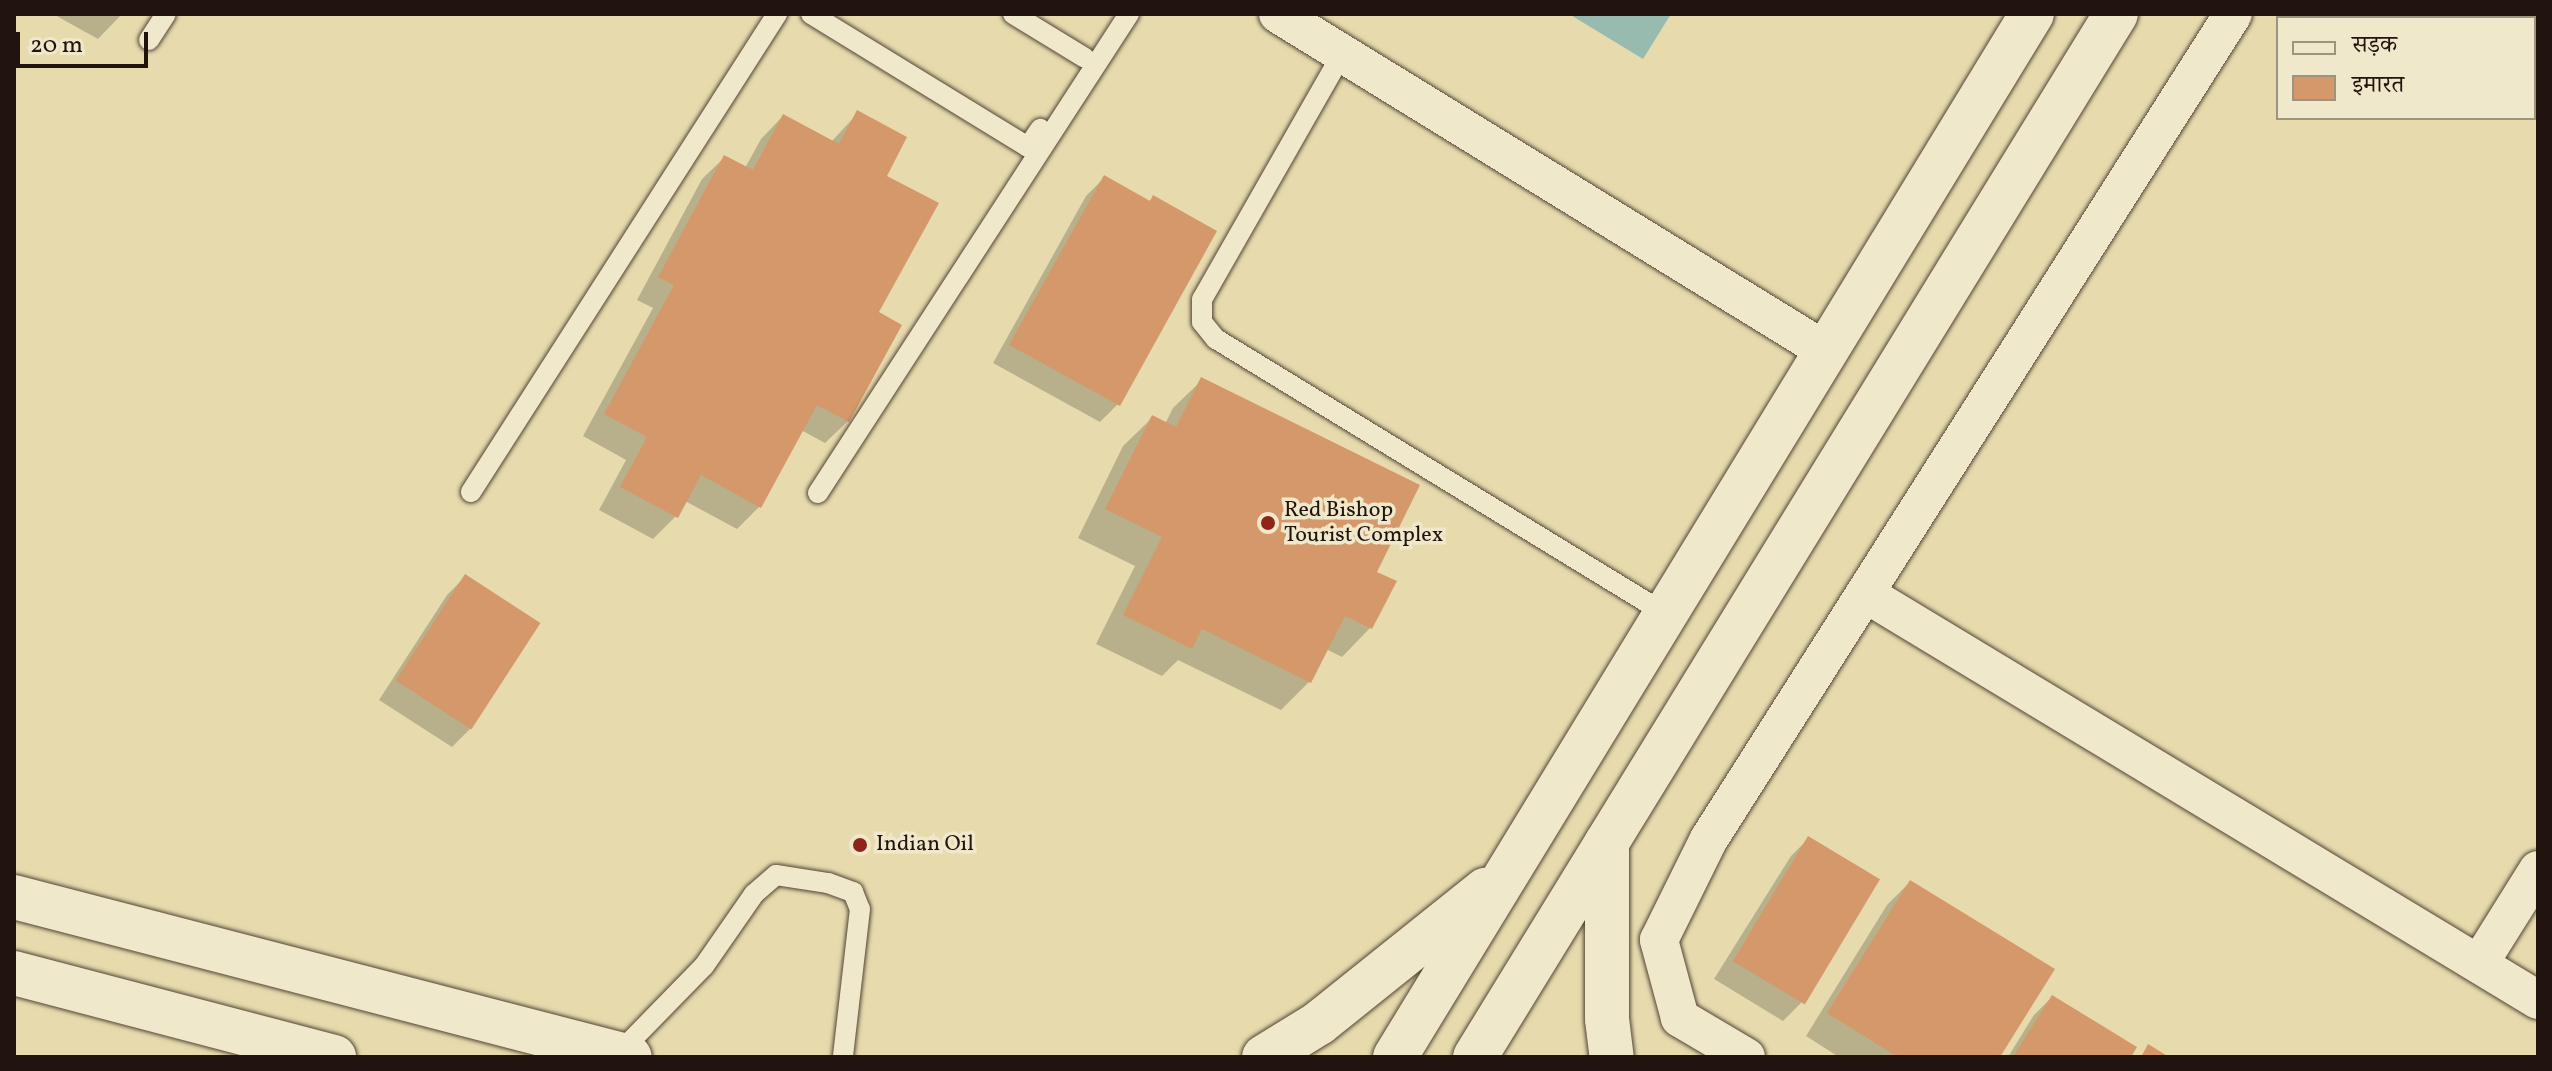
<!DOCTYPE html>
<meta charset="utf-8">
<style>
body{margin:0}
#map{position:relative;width:2552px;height:1071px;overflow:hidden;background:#e7dbae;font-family:Vollkorn,"Noto Serif Devanagari",serif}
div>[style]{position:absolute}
.water>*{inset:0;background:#97bbae}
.shadow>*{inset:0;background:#0003}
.building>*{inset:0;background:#d5986a;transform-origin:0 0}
.roads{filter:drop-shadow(0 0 2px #524536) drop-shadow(0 0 2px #524536)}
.lane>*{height:20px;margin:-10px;padding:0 10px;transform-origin:10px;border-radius:10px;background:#efe8ca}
.street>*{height:38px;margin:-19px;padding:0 19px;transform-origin:19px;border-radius:19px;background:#efe8ca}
.secondary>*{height:44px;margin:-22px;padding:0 22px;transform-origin:22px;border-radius:22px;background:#efe8ca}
.dots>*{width:22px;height:22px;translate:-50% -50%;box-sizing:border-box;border:4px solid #efe8ca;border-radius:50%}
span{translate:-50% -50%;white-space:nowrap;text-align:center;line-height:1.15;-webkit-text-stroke:7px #efe8ca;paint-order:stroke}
.poi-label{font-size:22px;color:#21130e}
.left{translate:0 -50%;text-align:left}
.frame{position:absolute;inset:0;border:16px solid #21130e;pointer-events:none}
.legend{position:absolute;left:2276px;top:16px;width:260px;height:104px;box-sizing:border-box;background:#efe8ca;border:2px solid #9d937f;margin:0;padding:10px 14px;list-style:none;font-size:24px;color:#21130e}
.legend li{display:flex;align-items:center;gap:16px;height:40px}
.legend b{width:40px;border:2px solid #9d937f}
.scale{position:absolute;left:16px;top:32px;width:132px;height:36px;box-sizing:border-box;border:4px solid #21130e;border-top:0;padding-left:10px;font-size:24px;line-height:28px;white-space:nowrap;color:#21130e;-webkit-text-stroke:6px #efe8ca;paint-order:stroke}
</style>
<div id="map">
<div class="water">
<i style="clip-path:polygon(1569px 14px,1671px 14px,1643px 59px)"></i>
</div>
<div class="shadow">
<i style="clip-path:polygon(53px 14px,122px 14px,98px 39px)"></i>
<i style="clip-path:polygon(858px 113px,884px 176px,876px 313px,848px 421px,825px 443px,801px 430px,760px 506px,737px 529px,685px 501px,676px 516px,653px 539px,599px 510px,626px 460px,583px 436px,653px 308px,637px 300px,702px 179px,725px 157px,745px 168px,761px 139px,783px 116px,831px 142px)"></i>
<i style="clip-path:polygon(1104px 178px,1148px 202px,1154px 197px,1118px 404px,1100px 422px,993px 363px,1086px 196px)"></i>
<i style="clip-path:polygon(1202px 380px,1374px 573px,1370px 628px,1342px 657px,1326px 649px,1309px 682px,1281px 710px,1178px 660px,1162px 676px,1096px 644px,1135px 566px,1078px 538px,1123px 446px,1152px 418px,1165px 424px,1173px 408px)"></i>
<i style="clip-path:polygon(465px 577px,470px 729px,452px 747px,379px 700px,447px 595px)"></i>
<i style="clip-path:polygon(1809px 838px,1801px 1003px,1783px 1021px,1714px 979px,1791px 856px)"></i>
<i style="clip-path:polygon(1910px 882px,1998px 1057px,1839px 1057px,1806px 1036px,1887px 905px)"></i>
<i style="clip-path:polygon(2052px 997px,2129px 1057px,2008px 1057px,2034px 1015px)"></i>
</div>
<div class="building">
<i style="clip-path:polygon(857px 110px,907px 137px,887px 176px,939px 203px,879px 312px,902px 325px,849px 422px,817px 405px,761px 508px,701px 475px,678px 518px,620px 487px,647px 437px,604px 414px,674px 285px,658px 277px,724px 155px,753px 170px,783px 114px,839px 144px)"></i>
<i style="clip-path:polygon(1104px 175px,1150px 201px,1153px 195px,1217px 231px,1120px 406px,1009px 345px)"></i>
<i style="clip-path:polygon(1201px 377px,1420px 485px,1377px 572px,1397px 581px,1372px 629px,1345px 616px,1311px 683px,1202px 629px,1192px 649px,1123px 615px,1162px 537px,1105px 509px,1152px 415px,1176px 427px)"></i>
<i style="left:465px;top:574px;width:90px;height:127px;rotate:33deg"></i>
<i style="left:1808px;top:836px;width:84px;height:146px;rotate:31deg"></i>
<i style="clip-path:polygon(1910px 880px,2055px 969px,2000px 1057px,1898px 1057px,1827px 1013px)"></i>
<i style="clip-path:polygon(2052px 995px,2137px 1047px,2131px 1057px,2013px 1057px)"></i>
<i style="clip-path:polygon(2148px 1044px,2169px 1057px,2141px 1057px)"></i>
</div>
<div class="roads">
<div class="lane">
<i style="left:811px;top:14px;width:255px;rotate:31.5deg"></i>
<i style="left:1028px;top:147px;width:22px;rotate:-56deg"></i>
<i style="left:1013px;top:14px;width:84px;rotate:31.4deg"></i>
<i style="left:149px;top:40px;width:31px;rotate:-57deg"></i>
<i style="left:1342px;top:54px;width:282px;rotate:119.7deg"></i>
<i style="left:1202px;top:299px;width:23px;rotate:90deg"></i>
<i style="left:1202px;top:322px;width:22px;rotate:51deg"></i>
<i style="left:1216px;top:339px;width:527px;rotate:31.43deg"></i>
<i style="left:471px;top:492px;width:568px;rotate:-57.37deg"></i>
<i style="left:818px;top:493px;width:571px;rotate:-57.01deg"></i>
<i style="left:618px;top:1054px;width:123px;rotate:-45.7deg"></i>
<i style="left:704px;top:966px;width:88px;rotate:-55.2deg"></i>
<i style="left:754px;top:894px;width:29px;rotate:-41deg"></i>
<i style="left:776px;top:875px;width:53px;rotate:8.7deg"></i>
<i style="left:828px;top:883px;width:27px;rotate:20deg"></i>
<i style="left:853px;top:892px;width:18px;rotate:68deg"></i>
<i style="left:860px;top:909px;width:149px;rotate:96.6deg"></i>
</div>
<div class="street">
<i style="left:1278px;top:14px;width:643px;rotate:31.59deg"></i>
<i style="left:1866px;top:594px;width:785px;rotate:31.14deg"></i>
<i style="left:2479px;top:964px;width:111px;rotate:-57.9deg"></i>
<i style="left:1746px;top:1057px;width:77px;rotate:-149.4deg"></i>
<i style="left:1680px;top:1018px;width:81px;rotate:-105.1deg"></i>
<i style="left:1659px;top:940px;width:113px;rotate:-63.7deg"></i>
<i style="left:1709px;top:839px;width:977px;rotate:-57.58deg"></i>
</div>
<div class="secondary">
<i style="left:1607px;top:842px;width:177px;rotate:90deg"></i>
<i style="left:1607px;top:1019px;width:38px;rotate:83deg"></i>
<i style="left:14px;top:897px;width:636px;rotate:14.56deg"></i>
<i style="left:14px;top:973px;width:331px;rotate:14.7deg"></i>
<i style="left:1264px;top:1057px;width:65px;rotate:-31.7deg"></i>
<i style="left:1319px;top:1023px;width:213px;rotate:-38.7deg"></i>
<i style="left:1395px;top:1057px;width:1222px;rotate:-58.59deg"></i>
<i style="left:1475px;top:1057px;width:1224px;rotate:-58.43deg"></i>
</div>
</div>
<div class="dots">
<i style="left:1268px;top:523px;background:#8f2418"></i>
<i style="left:860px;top:845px;background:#8f2418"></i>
</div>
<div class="poi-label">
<span class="left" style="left:1284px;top:523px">Red Bishop<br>Tourist Complex</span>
<span class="left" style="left:876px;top:845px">Indian Oil</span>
</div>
<div class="frame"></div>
<ul class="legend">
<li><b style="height:10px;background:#efe8ca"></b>सड़क</li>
<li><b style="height:22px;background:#d5986a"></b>इमारत</li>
</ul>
<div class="scale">20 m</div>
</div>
